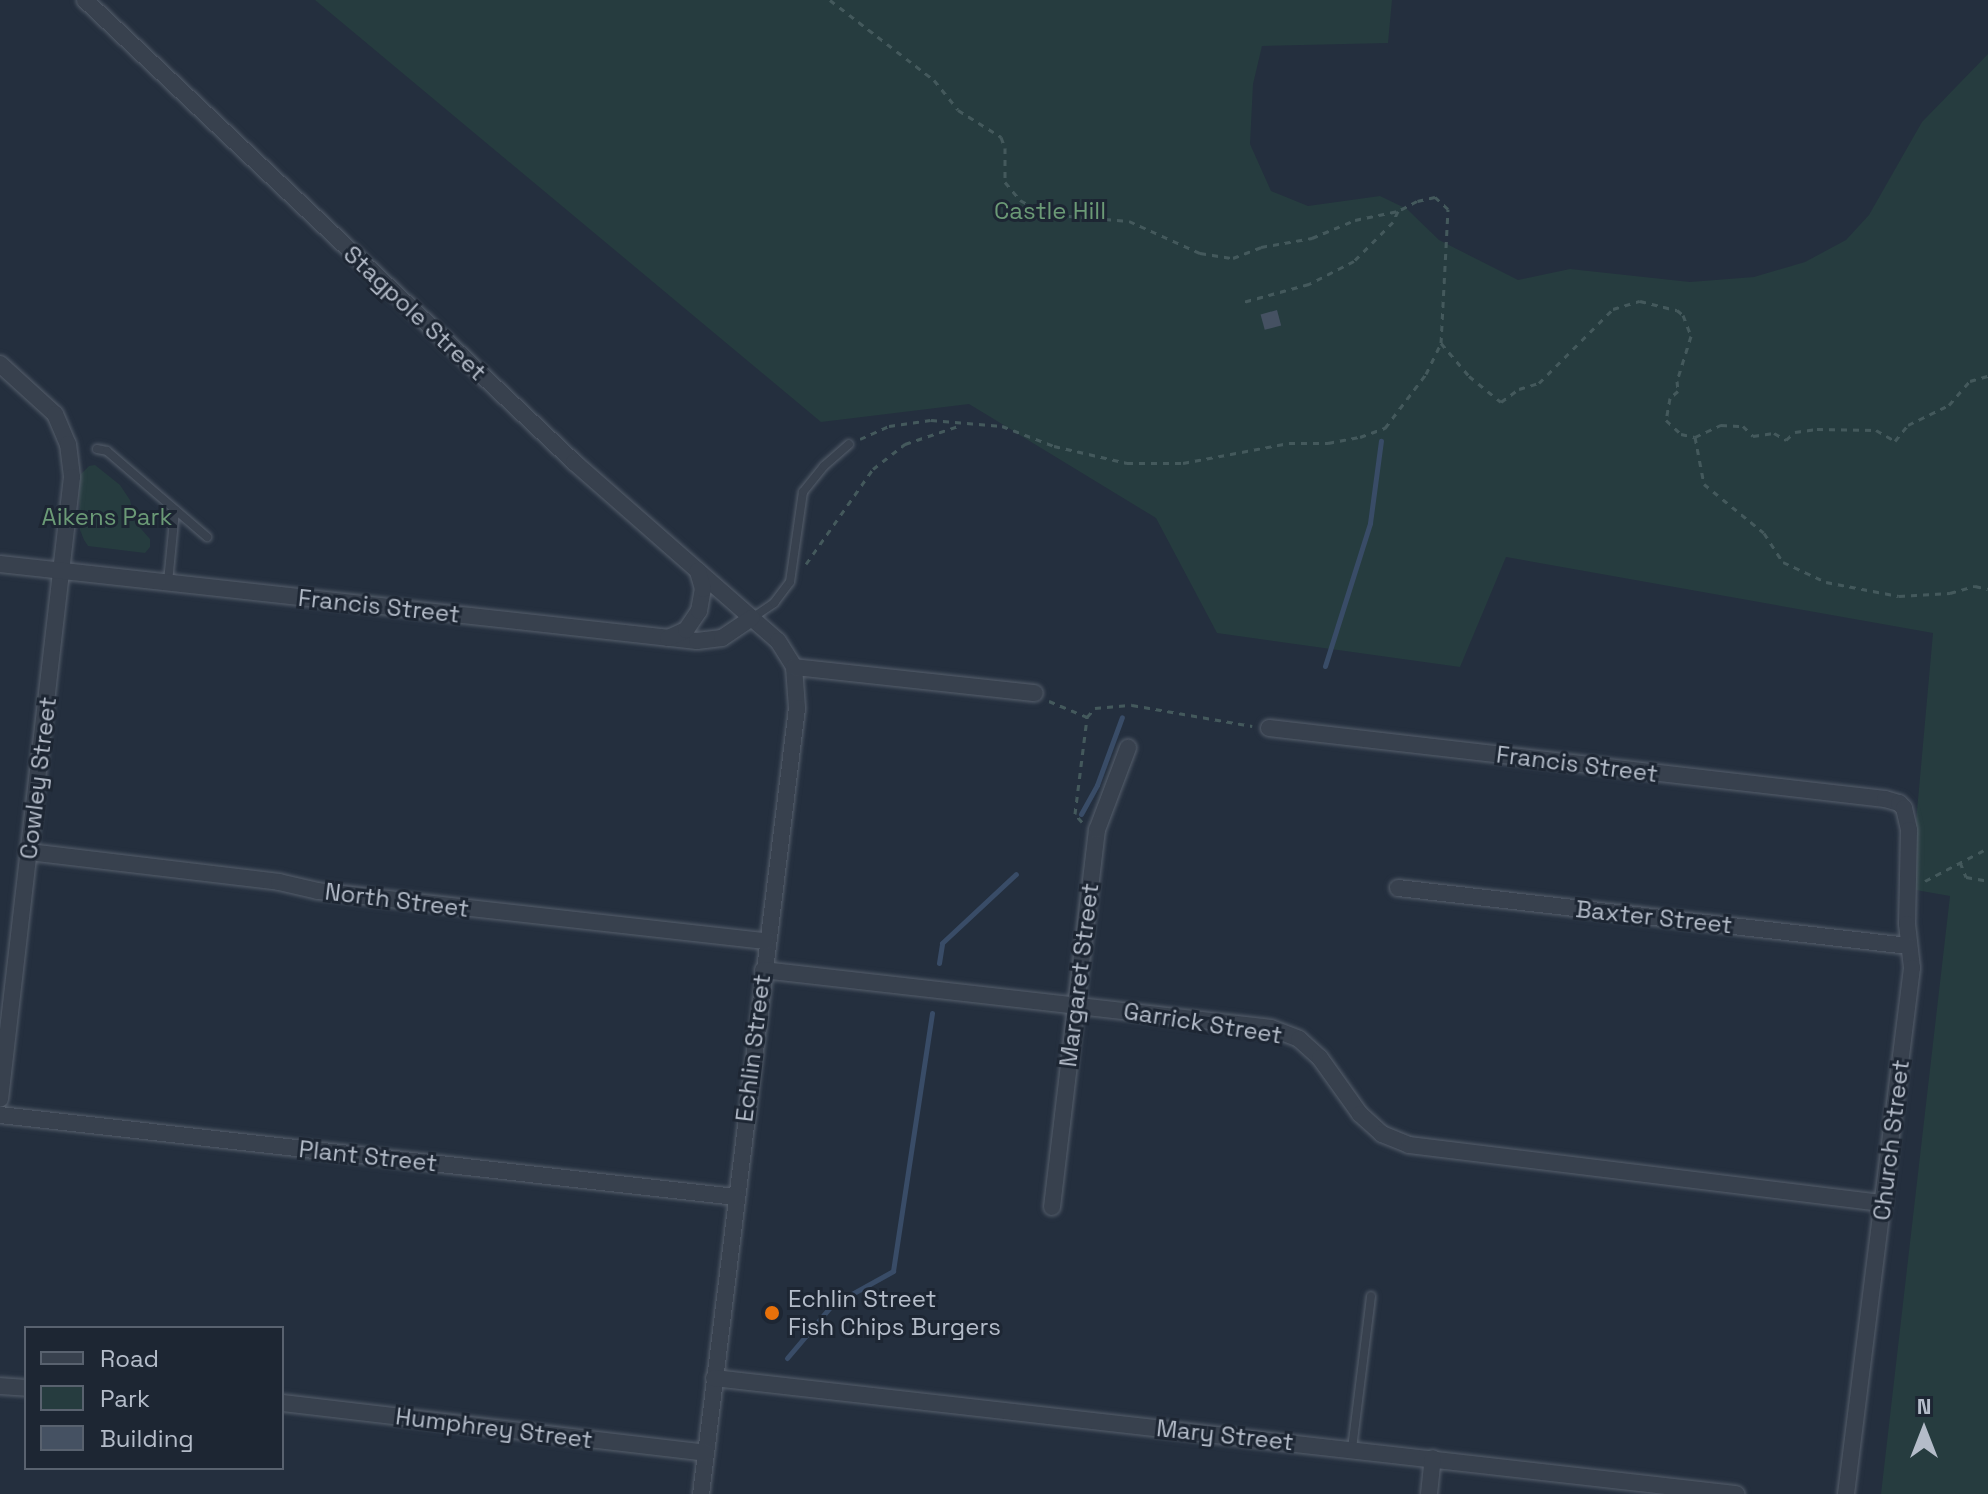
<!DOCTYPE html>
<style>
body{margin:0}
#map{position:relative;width:1988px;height:1494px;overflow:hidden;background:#242f3e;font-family:"Space Grotesk",sans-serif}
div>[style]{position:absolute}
.green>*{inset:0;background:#263c3f}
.stream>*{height:5px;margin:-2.5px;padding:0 2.5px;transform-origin:2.5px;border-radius:2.5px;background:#394c67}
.building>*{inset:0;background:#455162;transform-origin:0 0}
.path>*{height:3px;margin-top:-1.5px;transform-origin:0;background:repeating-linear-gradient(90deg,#44595c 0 6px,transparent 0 12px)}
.roads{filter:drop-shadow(0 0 2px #565f6c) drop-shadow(0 0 2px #565f6c)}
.lane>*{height:8px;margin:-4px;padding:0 4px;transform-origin:4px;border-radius:4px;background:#38414e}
.street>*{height:16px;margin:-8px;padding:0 8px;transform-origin:8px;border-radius:8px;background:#38414e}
.dots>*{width:22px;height:22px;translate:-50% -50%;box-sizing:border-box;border:4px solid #1d2633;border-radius:50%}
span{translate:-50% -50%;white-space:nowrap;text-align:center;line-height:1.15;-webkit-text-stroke:6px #1d2633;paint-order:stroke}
.park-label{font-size:24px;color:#6b9a76}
.street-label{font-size:24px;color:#b4bcc9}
.poi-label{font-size:24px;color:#b4bcc9}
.left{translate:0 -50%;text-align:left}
.legend{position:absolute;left:24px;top:1326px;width:260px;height:144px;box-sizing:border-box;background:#1d2633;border:2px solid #59626f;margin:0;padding:10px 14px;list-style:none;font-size:24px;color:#b4bcc9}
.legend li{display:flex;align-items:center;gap:16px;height:40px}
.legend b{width:40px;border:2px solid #59626f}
.north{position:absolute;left:1884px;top:1390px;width:80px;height:80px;-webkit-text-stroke:6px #1d2633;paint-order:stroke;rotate:0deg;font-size:22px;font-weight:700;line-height:32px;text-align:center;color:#b4bcc9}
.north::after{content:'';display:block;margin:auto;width:28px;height:36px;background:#b4bcc9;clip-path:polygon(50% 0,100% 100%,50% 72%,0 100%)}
</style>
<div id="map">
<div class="green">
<i style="clip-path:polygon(315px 0,1392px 0,1388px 43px,1262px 46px,1253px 84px,1250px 144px,1271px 191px,1308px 206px,1380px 196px,1407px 209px,1439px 240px,1518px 280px,1570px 269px,1690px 282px,1754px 277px,1805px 262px,1846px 240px,1869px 215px,1922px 122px,1988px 54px,1988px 1494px,1881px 1494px,1950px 896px,1910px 889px,1933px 633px,1506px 557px,1460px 667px,1217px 633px,1156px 518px,969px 404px,821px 422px)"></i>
<i style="clip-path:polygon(95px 465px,120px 485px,130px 500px,135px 522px,150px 539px,150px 547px,145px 553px,88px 546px,84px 540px,80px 530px,79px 476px,89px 466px)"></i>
</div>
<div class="stream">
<i style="left:1325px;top:666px;width:150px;rotate:-72.5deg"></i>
<i style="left:1370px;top:523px;width:83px;rotate:-82.4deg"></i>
<i style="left:1081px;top:814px;width:33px;rotate:-61deg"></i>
<i style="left:1097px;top:785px;width:72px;rotate:-69.8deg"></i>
<i style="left:939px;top:963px;width:20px;rotate:-81deg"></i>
<i style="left:942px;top:943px;width:101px;rotate:-43deg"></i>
<i style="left:787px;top:1358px;width:70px;rotate:-49.7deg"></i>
<i style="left:832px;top:1305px;width:70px;rotate:-29.1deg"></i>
<i style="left:893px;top:1271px;width:261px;rotate:-81.4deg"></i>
</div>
<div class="building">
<i style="left:1277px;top:310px;width:16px;height:17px;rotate:75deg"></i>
</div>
<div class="path">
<i style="left:830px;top:0;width:131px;rotate:37.6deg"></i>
<i style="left:934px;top:80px;width:38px;rotate:51deg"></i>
<i style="left:958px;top:110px;width:51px;rotate:32.1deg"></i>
<i style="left:1001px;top:137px;width:12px;rotate:70deg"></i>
<i style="left:1005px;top:148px;width:34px;rotate:90deg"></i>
<i style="left:1005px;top:182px;width:23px;rotate:50deg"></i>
<i style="left:1020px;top:200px;width:29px;rotate:29deg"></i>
<i style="left:1045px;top:214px;width:84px;rotate:4.8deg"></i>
<i style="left:1129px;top:221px;width:78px;rotate:24.3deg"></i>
<i style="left:1200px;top:253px;width:33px;rotate:9deg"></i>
<i style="left:1233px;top:258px;width:30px;rotate:-21deg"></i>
<i style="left:1261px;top:247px;width:52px;rotate:-10deg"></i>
<i style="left:1312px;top:238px;width:47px;rotate:-22.7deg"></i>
<i style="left:1355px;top:220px;width:44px;rotate:-11.8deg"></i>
<i style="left:1441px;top:343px;width:43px;rotate:49.7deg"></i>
<i style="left:1469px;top:376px;width:41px;rotate:39.1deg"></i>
<i style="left:1501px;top:402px;width:22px;rotate:-36deg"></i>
<i style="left:1519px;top:389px;width:21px;rotate:-17deg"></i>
<i style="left:1539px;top:383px;width:105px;rotate:-45deg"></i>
<i style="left:1613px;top:309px;width:28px;rotate:-17deg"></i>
<i style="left:1640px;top:301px;width:38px;rotate:14deg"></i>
<i style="left:1677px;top:310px;width:8px;rotate:40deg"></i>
<i style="left:1683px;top:315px;width:22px;rotate:69deg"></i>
<i style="left:1691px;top:336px;width:47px;rotate:107.3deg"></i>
<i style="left:1677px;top:381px;width:10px;rotate:84deg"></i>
<i style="left:1678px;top:391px;width:11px;rotate:139deg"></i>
<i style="left:1670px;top:398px;width:22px;rotate:100deg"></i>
<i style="left:1666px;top:420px;width:21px;rotate:43deg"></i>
<i style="left:1681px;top:434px;width:14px;rotate:12deg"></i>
<i style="left:1695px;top:437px;width:48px;rotate:79.2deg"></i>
<i style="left:1704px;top:484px;width:77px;rotate:39.2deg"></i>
<i style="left:1764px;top:533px;width:35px;rotate:57deg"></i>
<i style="left:1783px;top:562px;width:47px;rotate:24.9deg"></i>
<i style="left:1826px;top:582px;width:74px;rotate:10.9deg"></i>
<i style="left:1899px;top:596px;width:51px;rotate:-3.4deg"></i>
<i style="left:1950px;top:593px;width:26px;rotate:-16deg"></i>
<i style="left:1975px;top:586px;width:13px;rotate:13deg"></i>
<i style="left:1695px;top:437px;width:29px;rotate:-25deg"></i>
<i style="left:1721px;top:425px;width:22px;rotate:3deg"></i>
<i style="left:1743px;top:426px;width:14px;rotate:45deg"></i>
<i style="left:1753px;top:436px;width:21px;rotate:-8deg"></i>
<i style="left:1774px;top:433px;width:14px;rotate:30deg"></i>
<i style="left:1786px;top:440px;width:12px;rotate:-42deg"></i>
<i style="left:1795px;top:432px;width:22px;rotate:-8deg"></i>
<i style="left:1817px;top:429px;width:59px;rotate:1deg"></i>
<i style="left:1876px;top:430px;width:22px;rotate:30deg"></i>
<i style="left:1895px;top:441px;width:21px;rotate:-51deg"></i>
<i style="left:1908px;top:425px;width:46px;rotate:-26deg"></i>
<i style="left:1949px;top:405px;width:32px;rotate:-49deg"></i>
<i style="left:1970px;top:381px;width:19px;rotate:-16deg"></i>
<i style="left:860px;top:439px;width:32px;rotate:-24deg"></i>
<i style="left:889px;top:426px;width:42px;rotate:-8.1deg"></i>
<i style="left:931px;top:420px;width:71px;rotate:4.8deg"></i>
<i style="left:1002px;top:426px;width:56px;rotate:21deg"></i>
<i style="left:1054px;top:446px;width:75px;rotate:13.1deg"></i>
<i style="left:1127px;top:463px;width:56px"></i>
<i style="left:1183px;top:463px;width:108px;rotate:-10.7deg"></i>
<i style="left:1289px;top:443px;width:39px"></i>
<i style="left:1328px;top:443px;width:33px;rotate:-11deg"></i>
<i style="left:1360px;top:437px;width:27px;rotate:-20deg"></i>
<i style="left:1385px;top:428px;width:68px;rotate:-52.8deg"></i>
<i style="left:1426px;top:374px;width:34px;rotate:-64deg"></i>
<i style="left:1441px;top:343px;width:134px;rotate:-87deg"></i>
<i style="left:1448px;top:209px;width:18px;rotate:-137deg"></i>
<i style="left:1435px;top:197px;width:18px;rotate:167deg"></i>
<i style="left:1417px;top:201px;width:21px;rotate:152deg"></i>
<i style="left:1398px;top:211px;width:12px;rotate:114deg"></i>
<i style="left:1393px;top:222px;width:55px;rotate:135deg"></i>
<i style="left:1354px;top:261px;width:51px;rotate:152.9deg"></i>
<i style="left:1309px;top:284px;width:68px;rotate:164.7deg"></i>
<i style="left:806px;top:564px;width:116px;rotate:-54.8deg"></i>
<i style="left:873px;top:469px;width:41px;rotate:-38deg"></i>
<i style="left:905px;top:444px;width:59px;rotate:-18.7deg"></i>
<i style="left:1049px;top:701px;width:41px;rotate:22.8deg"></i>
<i style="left:1087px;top:717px;width:12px;rotate:-48deg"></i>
<i style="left:1095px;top:708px;width:37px;rotate:-5deg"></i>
<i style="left:1132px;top:705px;width:122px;rotate:9.9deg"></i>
<i style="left:1082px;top:822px;width:11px;rotate:-131deg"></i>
<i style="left:1075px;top:814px;width:98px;rotate:-82.9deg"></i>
<i style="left:1960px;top:862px;width:16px;rotate:68deg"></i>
<i style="left:1966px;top:877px;width:22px;rotate:10deg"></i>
<i style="left:1925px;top:881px;width:71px;rotate:-27.6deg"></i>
</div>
<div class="roads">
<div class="lane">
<i style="left:97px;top:449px;width:10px;rotate:11deg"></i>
<i style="left:107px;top:451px;width:132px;rotate:40.7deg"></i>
<i style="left:168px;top:582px;width:72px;rotate:-84.4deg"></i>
<i style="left:752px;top:618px;width:27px;rotate:-34deg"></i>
<i style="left:774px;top:603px;width:26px;rotate:-53deg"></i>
<i style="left:790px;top:582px;width:91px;rotate:-81.8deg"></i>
<i style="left:803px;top:492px;width:33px;rotate:-51deg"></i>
<i style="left:824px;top:466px;width:33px;rotate:-41deg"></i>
<i style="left:1352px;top:1449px;width:154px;rotate:-82.9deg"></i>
</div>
<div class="street">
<i style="left:85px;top:0;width:673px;rotate:43.37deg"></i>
<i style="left:574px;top:462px;width:271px;rotate:41.3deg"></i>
<i style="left:778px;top:641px;width:31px;rotate:58deg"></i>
<i style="left:794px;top:667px;width:41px;rotate:85.8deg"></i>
<i style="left:797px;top:708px;width:792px;rotate:96.96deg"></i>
<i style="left:0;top:364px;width:74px;rotate:42.3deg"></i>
<i style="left:55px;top:414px;width:33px;rotate:67deg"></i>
<i style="left:68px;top:444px;width:33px;rotate:83deg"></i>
<i style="left:72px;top:477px;width:626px;rotate:96.6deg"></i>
<i style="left:0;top:564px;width:701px;rotate:6.3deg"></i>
<i style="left:697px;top:641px;width:25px;rotate:-7deg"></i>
<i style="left:722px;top:638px;width:36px;rotate:-34deg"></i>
<i style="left:668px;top:638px;width:20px;rotate:-24deg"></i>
<i style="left:686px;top:630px;width:23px;rotate:-56deg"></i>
<i style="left:699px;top:611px;width:22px;rotate:-80deg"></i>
<i style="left:703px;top:589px;width:19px;rotate:-106deg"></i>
<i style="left:794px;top:667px;width:242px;rotate:6.2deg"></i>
<i style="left:1269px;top:728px;width:620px;rotate:6.57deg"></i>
<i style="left:1885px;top:799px;width:15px;rotate:16deg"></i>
<i style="left:1899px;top:803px;width:7px;rotate:45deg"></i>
<i style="left:1904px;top:808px;width:23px;rotate:77deg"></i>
<i style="left:1909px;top:830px;width:94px;rotate:91.2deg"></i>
<i style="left:1907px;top:924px;width:44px;rotate:83.5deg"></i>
<i style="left:1912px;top:968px;width:530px;rotate:97.15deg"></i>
<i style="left:29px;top:852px;width:252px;rotate:6.8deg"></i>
<i style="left:279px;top:882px;width:40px;rotate:13deg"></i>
<i style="left:318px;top:891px;width:451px;rotate:6.4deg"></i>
<i style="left:1398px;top:888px;width:514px;rotate:6.48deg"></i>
<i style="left:763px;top:970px;width:511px;rotate:6.51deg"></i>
<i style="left:1271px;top:1028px;width:30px;rotate:21deg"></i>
<i style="left:1299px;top:1039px;width:28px;rotate:42deg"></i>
<i style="left:1320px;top:1058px;width:69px;rotate:54.5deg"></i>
<i style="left:1360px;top:1114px;width:30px;rotate:42deg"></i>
<i style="left:1382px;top:1134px;width:29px;rotate:22deg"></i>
<i style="left:1409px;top:1145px;width:478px;rotate:7deg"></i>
<i style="left:0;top:1115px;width:741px;rotate:6.36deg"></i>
<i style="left:1052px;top:1207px;width:380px;rotate:-83.2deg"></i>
<i style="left:1097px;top:830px;width:88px;rotate:-69.3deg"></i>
<i style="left:714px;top:1378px;width:1029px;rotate:6.48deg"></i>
<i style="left:0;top:1386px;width:26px;rotate:4deg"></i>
<i style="left:282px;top:1403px;width:427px;rotate:6.7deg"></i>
<i style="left:1429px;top:1494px;width:36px;rotate:-84deg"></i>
</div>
</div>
<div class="dots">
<i style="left:772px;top:1313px;background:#e8710a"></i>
</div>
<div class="park-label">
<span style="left:1050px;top:211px">Castle Hill</span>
<span style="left:107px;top:517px">Aikens Park</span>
</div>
<div class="street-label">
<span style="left:415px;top:313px;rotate:43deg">Stagpole Street</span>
<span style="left:379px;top:606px;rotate:6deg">Francis Street</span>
<span style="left:1577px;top:764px;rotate:7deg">Francis Street</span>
<span style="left:38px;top:778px;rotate:-83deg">Cowley Street</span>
<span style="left:397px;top:900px;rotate:7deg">North Street</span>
<span style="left:1654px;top:917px;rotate:6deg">Baxter Street</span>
<span style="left:1079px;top:975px;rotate:-83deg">Margaret Street</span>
<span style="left:1203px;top:1023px;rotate:9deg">Garrick Street</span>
<span style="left:753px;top:1048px;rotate:-83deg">Echlin Street</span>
<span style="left:1891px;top:1140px;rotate:-83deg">Church Street</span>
<span style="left:368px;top:1156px;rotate:6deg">Plant Street</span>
<span style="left:494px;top:1428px;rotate:7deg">Humphrey Street</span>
<span style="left:1225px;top:1435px;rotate:6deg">Mary Street</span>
</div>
<div class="poi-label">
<span class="left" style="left:788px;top:1313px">Echlin Street<br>Fish Chips Burgers</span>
</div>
<ul class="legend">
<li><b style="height:10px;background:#38414e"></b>Road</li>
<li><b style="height:22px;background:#263c3f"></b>Park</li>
<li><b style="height:22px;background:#455162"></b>Building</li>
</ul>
<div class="north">N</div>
</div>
